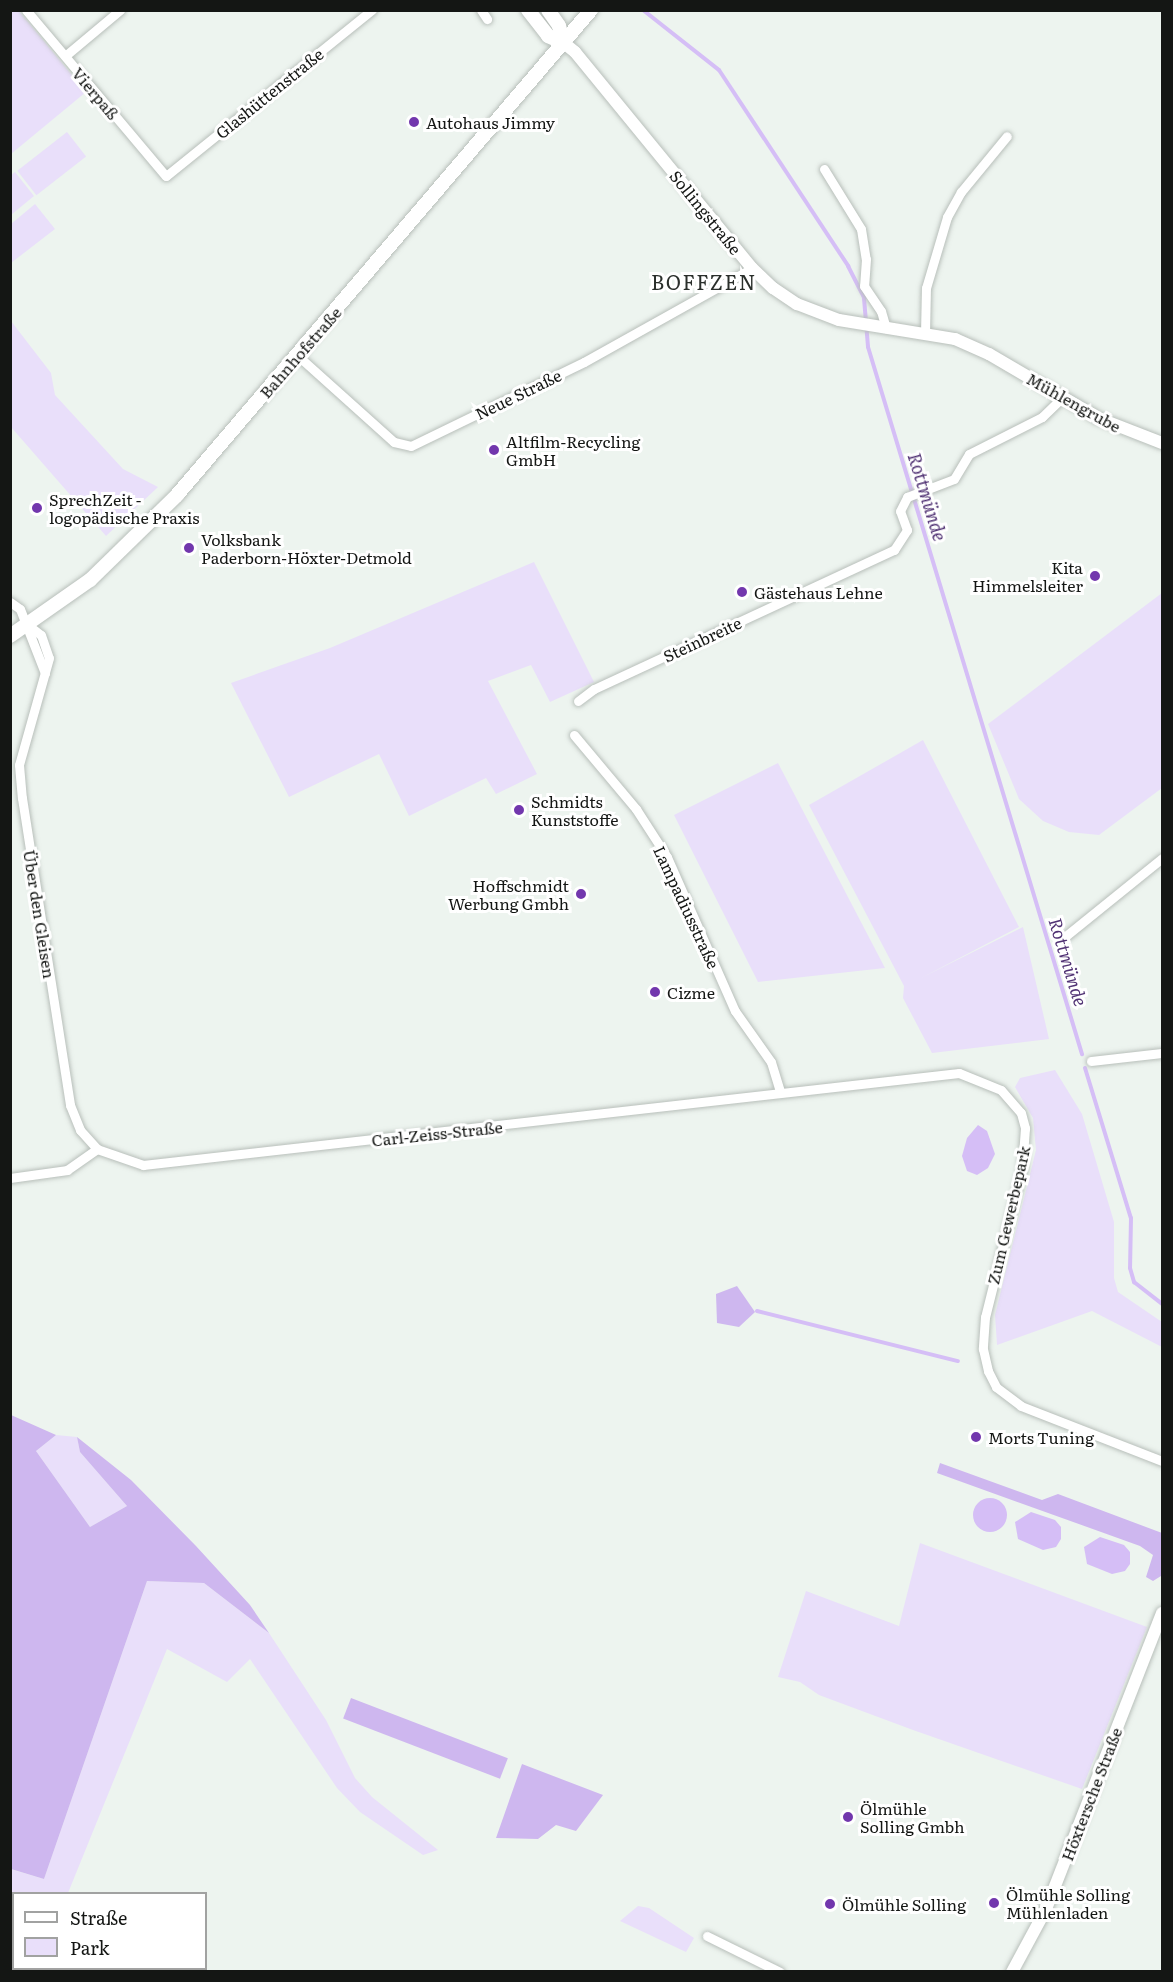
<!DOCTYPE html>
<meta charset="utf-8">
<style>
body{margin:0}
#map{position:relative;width:1173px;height:1982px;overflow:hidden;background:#edf4ef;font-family:Literata,serif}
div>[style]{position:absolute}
.green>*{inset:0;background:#e9dffa;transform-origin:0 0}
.forest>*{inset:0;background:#ceb7ef;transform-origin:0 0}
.water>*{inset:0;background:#d5bef6}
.round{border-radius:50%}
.stream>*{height:4px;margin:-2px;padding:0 2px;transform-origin:2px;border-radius:2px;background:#d5bef6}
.roads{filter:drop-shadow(0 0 2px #b8bfba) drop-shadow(0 0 2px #b8bfba)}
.minor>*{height:9px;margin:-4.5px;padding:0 4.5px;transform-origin:4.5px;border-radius:4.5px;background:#fff}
.tertiary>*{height:12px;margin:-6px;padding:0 6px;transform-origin:6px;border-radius:6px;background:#fff}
.secondary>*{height:14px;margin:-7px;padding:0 7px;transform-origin:7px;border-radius:7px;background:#fff}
.dots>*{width:16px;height:16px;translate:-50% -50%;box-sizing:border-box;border:3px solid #fff;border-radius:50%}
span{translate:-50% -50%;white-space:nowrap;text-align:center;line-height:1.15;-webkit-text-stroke:6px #fff;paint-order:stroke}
.street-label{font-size:16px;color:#141614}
.poi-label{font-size:16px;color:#141614}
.left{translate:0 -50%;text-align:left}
.right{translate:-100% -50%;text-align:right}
.water-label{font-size:18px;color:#513374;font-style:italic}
.quarter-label{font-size:20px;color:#2a2f2b;letter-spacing:1.5px}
.frame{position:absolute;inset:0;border:12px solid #141614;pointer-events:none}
.legend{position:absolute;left:12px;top:1892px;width:195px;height:78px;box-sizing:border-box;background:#fff;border:2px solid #a1a2a1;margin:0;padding:8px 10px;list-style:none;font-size:18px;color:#141614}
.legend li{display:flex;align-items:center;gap:12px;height:30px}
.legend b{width:30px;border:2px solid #a1a2a1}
</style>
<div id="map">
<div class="green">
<i style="clip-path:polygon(11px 10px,19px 11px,86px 92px,11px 154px)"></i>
<i style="left:67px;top:132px;width:31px;height:63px;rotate:52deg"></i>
<i style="clip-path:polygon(15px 172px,34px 196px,11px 215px,11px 175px)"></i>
<i style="clip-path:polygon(35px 204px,55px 229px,11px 263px,11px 224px)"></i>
<i style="clip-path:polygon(11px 321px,51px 373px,55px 395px,123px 469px,158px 487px,106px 536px,11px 427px)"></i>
<i style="clip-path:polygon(534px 562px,594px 682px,550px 702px,531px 665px,488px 681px,537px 774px,496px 794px,486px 778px,409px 816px,379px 754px,289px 797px,231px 683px,330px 648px)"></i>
<i style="clip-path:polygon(1162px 593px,1162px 788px,1099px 835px,1069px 832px,1043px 821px,1019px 799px,988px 724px)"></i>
<i style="clip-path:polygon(923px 740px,1019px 927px,921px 978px,1023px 927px,1049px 1039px,932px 1053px,903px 998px,904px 986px,809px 805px)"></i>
<i style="clip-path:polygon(778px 763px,885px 968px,758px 982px,674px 815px)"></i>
<i style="clip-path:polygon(1055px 1070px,1082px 1114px,1114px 1222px,1114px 1278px,1118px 1292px,1162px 1322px,1162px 1347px,1092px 1311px,997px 1345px,995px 1315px,1036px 1150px,1033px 1118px,1015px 1087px,1020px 1078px)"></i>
<i style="clip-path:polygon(56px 1435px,77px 1437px,80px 1452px,127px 1506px,90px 1527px,36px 1451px)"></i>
<i style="clip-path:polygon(920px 1543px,1147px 1627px,1082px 1789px,913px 1730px,819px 1695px,800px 1682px,778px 1677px,806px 1591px,899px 1626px)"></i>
<i style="clip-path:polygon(147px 1581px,204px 1583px,269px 1633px,326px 1720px,355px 1778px,372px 1797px,438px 1850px,423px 1855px,360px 1812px,337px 1788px,250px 1659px,227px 1682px,167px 1649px,68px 1893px,11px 1893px,10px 1869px,44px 1879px)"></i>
<i style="clip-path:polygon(638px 1906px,649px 1908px,694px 1938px,686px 1952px,620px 1921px)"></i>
</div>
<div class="forest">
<i style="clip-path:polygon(737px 1286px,755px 1312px,739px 1327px,717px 1323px,716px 1294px)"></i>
<i style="clip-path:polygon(11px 1415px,56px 1435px,36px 1451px,90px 1527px,127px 1506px,80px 1452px,77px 1437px,131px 1480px,196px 1546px,250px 1605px,269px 1633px,204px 1583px,147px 1581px,44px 1879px,11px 1869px)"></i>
<i style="clip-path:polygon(940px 1463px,1042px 1500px,1058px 1494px,1162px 1533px,1161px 1576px,1153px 1581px,1146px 1577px,1153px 1555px,1140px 1546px,937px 1473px)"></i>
<i style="left:351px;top:1698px;width:168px;height:22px;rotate:21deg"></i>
<i style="clip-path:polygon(522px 1764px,603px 1795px,576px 1831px,556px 1825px,538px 1839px,496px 1838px)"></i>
</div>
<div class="water">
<i style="clip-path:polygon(978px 1125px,987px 1131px,995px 1154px,988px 1168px,977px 1175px,967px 1171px,962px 1156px,967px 1138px)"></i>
<i class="round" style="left:973px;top:1498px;width:34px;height:34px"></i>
<i style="clip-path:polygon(1031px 1512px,1055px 1520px,1061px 1527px,1061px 1539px,1056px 1547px,1043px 1550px,1018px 1539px,1015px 1522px)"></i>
<i style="clip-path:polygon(1100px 1537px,1124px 1545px,1130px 1552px,1130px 1564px,1125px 1571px,1112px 1574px,1087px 1564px,1084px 1547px)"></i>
</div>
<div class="stream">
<i style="left:643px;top:10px;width:97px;rotate:38.3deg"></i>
<i style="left:719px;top:70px;width:235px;rotate:56.6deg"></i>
<i style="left:848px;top:266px;width:36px;rotate:63deg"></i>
<i style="left:864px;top:298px;width:49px;rotate:85.3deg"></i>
<i style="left:868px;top:347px;width:739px;rotate:73.16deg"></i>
<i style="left:1085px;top:1068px;width:157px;rotate:73deg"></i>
<i style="left:1131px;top:1218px;width:50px;rotate:91.1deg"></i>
<i style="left:1130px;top:1268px;width:15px;rotate:74deg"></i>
<i style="left:1134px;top:1282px;width:36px;rotate:38deg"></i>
<i style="left:757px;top:1311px;width:207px;rotate:14deg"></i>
</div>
<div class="roads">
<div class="minor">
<i style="left:26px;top:10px;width:217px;rotate:49.9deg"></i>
<i style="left:166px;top:176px;width:265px;rotate:-38.9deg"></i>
<i style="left:481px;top:10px;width:11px;rotate:56deg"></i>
<i style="left:65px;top:56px;width:72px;rotate:-39.9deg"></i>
<i style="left:824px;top:169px;width:70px;rotate:58.3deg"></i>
<i style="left:861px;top:229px;width:30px;rotate:81deg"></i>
<i style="left:866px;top:259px;width:27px;rotate:94deg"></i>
<i style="left:864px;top:286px;width:30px;rotate:56deg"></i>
<i style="left:881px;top:311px;width:18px;rotate:74deg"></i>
<i style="left:925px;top:334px;width:46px;rotate:-88.8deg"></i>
<i style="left:926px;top:288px;width:74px;rotate:-73.5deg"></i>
<i style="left:947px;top:217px;width:29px;rotate:-61deg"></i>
<i style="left:961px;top:192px;width:72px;rotate:-50.6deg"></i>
<i style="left:297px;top:355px;width:130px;rotate:41.9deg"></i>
<i style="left:394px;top:442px;width:17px;rotate:13deg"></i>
<i style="left:411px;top:446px;width:192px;rotate:-25.9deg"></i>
<i style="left:584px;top:362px;width:193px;rotate:-29.2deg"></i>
<i style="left:10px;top:602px;width:12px;rotate:35deg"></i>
<i style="left:20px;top:609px;width:69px;rotate:68.7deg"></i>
<i style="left:28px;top:625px;width:16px;rotate:38deg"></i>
<i style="left:41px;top:635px;width:24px;rotate:71deg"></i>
<i style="left:49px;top:658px;width:111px;rotate:105.7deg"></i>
<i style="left:19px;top:765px;width:33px;rotate:85deg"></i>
<i style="left:22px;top:798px;width:311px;rotate:81.1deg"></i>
<i style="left:70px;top:1105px;width:27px;rotate:68deg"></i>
<i style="left:80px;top:1130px;width:25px;rotate:48deg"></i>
<i style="left:97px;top:1149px;width:49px;rotate:19.2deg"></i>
<i style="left:143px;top:1165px;width:821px;rotate:-6.43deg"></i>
<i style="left:959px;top:1073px;width:45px;rotate:22deg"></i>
<i style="left:1001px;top:1090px;width:30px;rotate:49deg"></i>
<i style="left:1021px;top:1113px;width:16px;rotate:75deg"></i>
<i style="left:1025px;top:1128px;width:41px;rotate:94.2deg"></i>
<i style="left:1022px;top:1169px;width:153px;rotate:104deg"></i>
<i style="left:985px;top:1317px;width:32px;rotate:94deg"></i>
<i style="left:983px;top:1349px;width:23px;rotate:77deg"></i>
<i style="left:988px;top:1371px;width:18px;rotate:63deg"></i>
<i style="left:996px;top:1387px;width:31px;rotate:37deg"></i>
<i style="left:1021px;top:1406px;width:151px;rotate:21.3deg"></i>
<i style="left:578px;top:701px;width:20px;rotate:-37deg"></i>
<i style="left:594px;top:689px;width:331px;rotate:-24.9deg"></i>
<i style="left:894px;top:550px;width:24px;rotate:-57deg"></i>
<i style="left:907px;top:530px;width:20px;rotate:-110deg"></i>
<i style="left:900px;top:511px;width:16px;rotate:-63deg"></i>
<i style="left:907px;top:497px;width:50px;rotate:-21deg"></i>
<i style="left:954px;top:479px;width:29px;rotate:-59deg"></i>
<i style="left:969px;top:454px;width:82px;rotate:-26.9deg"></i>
<i style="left:1042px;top:417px;width:28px;rotate:-44deg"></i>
<i style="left:574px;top:735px;width:97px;rotate:50deg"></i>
<i style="left:636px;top:809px;width:57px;rotate:57.1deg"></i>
<i style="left:667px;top:857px;width:168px;rotate:66.2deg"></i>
<i style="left:735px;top:1011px;width:62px;rotate:54.8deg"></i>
<i style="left:771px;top:1062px;width:30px;rotate:73deg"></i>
<i style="left:1067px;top:935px;width:122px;rotate:-39deg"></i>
<i style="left:1091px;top:1061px;width:71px;rotate:-6.4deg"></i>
<i style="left:10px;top:1178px;width:58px;rotate:-8deg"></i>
<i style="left:67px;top:1170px;width:37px;rotate:-35deg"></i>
<i style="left:707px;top:1936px;width:81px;rotate:26.3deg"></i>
</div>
<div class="tertiary">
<i style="left:564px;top:43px;width:14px;rotate:39deg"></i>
<i style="left:575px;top:52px;width:279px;rotate:50.7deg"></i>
<i style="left:752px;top:268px;width:29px;rotate:44deg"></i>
<i style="left:773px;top:288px;width:29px;rotate:34deg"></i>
<i style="left:797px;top:304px;width:45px;rotate:20.9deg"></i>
<i style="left:839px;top:320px;width:118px;rotate:9.3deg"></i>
<i style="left:955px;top:339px;width:37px;rotate:24deg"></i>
<i style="left:989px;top:354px;width:126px;rotate:30.4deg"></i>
<i style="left:1098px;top:418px;width:69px;rotate:21.3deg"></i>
<i style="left:1012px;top:1972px;width:72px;rotate:-61.6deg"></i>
<i style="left:1046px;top:1909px;width:318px;rotate:-68.6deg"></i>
</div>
<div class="secondary">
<i style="left:528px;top:10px;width:33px;rotate:52deg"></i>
<i style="left:548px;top:36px;width:17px;rotate:24deg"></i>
<i style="left:548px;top:10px;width:19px;rotate:55deg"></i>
<i style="left:559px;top:26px;width:18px;rotate:74deg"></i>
<i style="left:10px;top:636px;width:98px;rotate:-35deg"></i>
<i style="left:90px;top:580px;width:122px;rotate:-44.3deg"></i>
<i style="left:177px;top:495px;width:638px;rotate:-49.52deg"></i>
</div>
</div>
<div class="dots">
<i style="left:414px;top:122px;background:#7237ad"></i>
<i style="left:494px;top:450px;background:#7237ad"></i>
<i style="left:37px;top:508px;background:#7237ad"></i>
<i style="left:189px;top:548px;background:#7237ad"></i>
<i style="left:1095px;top:576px;background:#7237ad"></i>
<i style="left:742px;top:592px;background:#7237ad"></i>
<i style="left:519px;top:810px;background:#7237ad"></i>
<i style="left:581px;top:894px;background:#7237ad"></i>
<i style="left:655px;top:992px;background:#7237ad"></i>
<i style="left:976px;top:1437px;background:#7237ad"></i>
<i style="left:848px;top:1817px;background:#7237ad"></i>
<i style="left:994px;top:1903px;background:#7237ad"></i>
<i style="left:830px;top:1904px;background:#7237ad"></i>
</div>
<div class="street-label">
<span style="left:96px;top:93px;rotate:50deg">Vierpaß</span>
<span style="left:269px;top:93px;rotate:-39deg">Glashüttenstraße</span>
<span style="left:706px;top:212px;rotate:51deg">Sollingstraße</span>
<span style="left:300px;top:352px;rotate:-49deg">Bahnhofstraße</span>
<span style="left:518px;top:394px;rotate:-26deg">Neue Straße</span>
<span style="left:1074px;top:402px;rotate:29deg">Mühlengrube</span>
<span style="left:702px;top:639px;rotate:-25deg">Steinbreite</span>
<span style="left:687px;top:907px;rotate:65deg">Lampadiusstraße</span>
<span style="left:40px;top:914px;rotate:81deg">Über den Gleisen</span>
<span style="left:437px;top:1133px;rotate:-6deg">Carl-Zeiss-Straße</span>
<span style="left:1008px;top:1215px;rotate:-77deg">Zum Gewerbepark</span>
<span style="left:1091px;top:1794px;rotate:-69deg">Höxtersche Straße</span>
</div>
<div class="poi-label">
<span class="left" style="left:426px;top:122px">Autohaus Jimmy</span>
<span class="left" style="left:506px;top:450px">Altfilm-Recycling<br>GmbH</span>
<span class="left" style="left:49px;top:508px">SprechZeit -<br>logopädische Praxis</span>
<span class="left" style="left:201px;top:548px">Volksbank<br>Paderborn-Höxter-Detmold</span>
<span class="right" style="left:1083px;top:576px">Kita<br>Himmelsleiter</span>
<span class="left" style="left:754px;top:592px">Gästehaus Lehne</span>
<span class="left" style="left:531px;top:810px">Schmidts<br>Kunststoffe</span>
<span class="right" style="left:569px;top:894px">Hoffschmidt<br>Werbung Gmbh</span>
<span class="left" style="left:667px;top:992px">Cizme</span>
<span class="left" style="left:988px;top:1437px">Morts Tuning</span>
<span class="left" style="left:860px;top:1817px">Ölmühle<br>Solling Gmbh</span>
<span class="left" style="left:1006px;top:1903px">Ölmühle Solling<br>Mühlenladen</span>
<span class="left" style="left:842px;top:1904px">Ölmühle Solling</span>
</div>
<div class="water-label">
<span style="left:927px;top:497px;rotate:73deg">Rottmünde</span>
<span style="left:1068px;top:962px;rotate:73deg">Rottmünde</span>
</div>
<div class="quarter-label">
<span style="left:704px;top:281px">BOFFZEN</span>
</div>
<div class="frame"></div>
<ul class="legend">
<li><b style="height:8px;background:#fff"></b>Straße</li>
<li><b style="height:16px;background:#e9dffa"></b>Park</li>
</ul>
</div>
